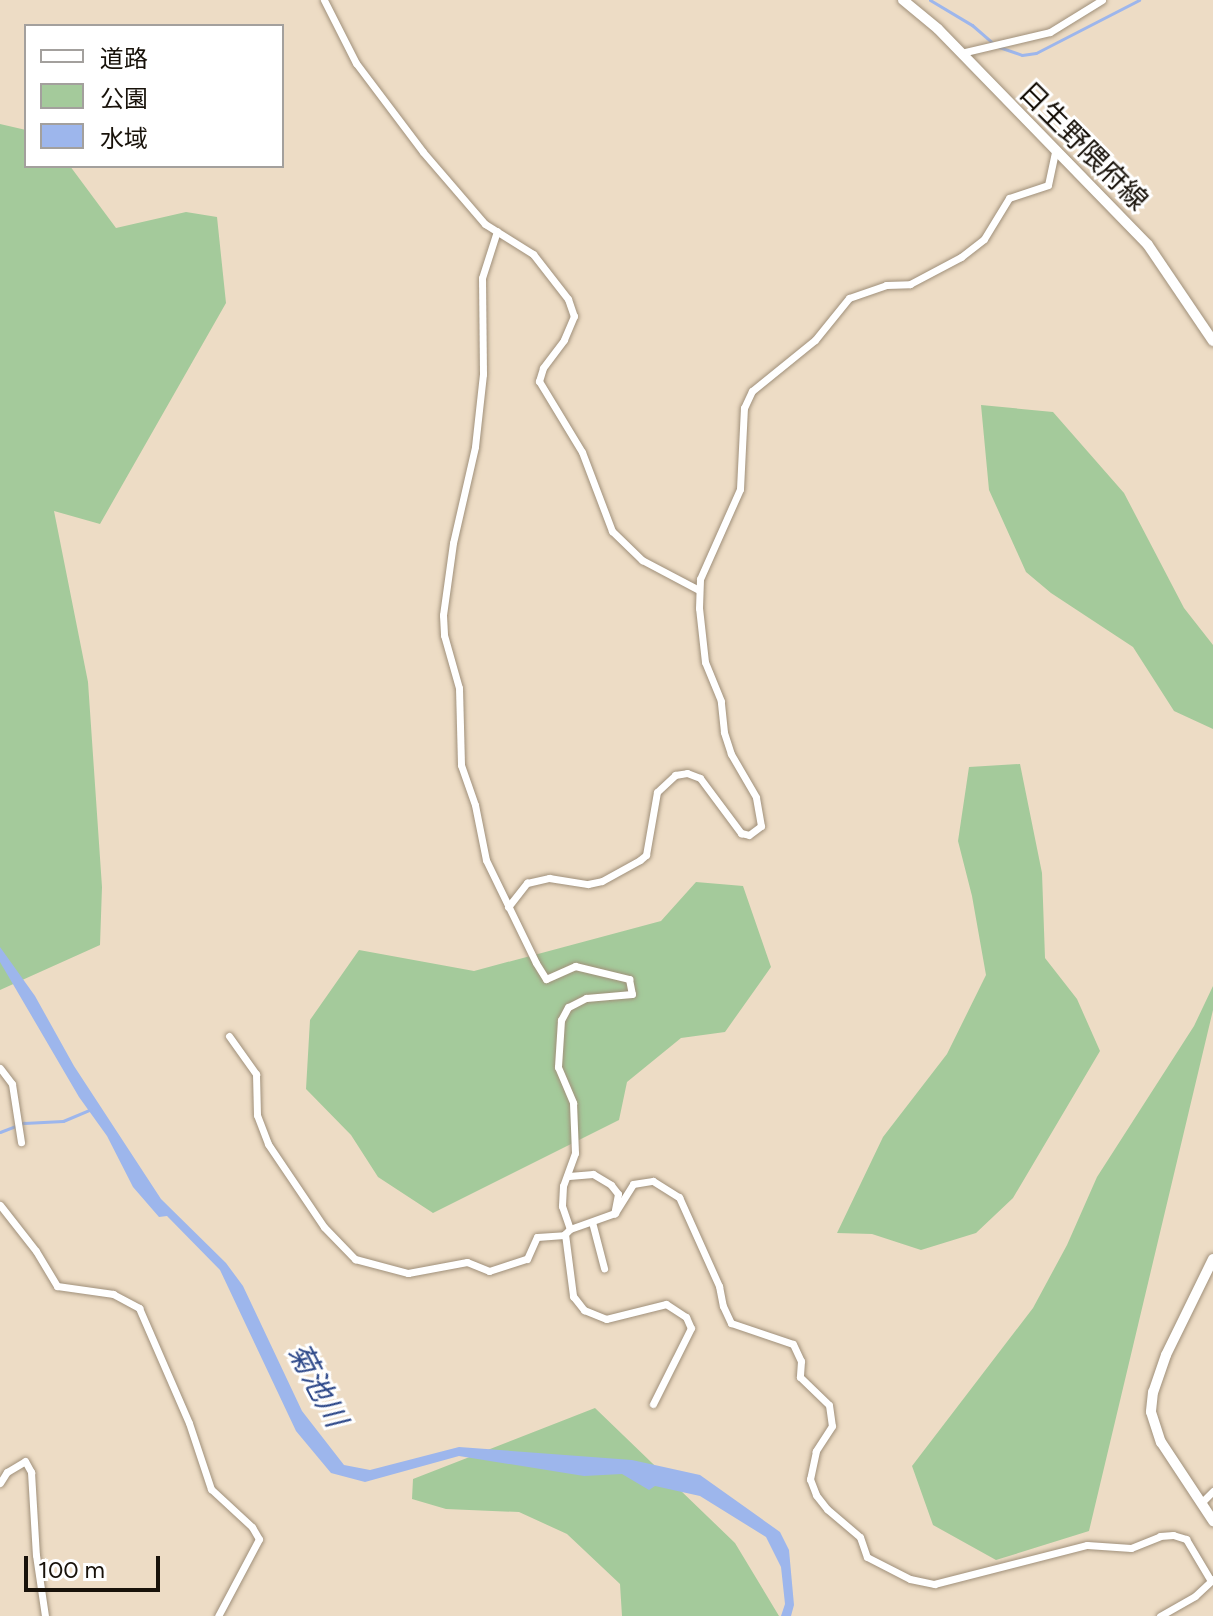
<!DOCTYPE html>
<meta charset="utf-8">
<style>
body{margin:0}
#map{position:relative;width:1213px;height:1616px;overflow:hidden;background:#eddcc5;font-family:Figtree,"Noto Sans JP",sans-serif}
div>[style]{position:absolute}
.green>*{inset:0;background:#a4ca9b}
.water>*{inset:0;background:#9db6ec}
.stream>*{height:3px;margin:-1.5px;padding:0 1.5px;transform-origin:1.5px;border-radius:1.5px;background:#9db6ec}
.roads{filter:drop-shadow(0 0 2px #a0907a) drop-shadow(0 0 2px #a0907a)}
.street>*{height:7px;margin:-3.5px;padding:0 3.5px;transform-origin:3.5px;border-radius:3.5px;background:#fff}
.secondary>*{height:10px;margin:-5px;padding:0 5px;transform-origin:5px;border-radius:5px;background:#fff}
span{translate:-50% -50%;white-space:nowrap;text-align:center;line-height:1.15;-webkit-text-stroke:6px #fff;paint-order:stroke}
.street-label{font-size:28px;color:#18120a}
.water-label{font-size:30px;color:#2d4889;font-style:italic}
.legend{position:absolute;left:24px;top:24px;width:260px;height:144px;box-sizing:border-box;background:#fff;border:2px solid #a3a09d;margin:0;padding:10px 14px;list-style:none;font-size:24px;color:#18120a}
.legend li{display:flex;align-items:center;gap:16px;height:40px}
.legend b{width:40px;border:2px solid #a3a09d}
.scale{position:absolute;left:24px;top:1556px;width:136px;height:36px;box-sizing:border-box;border:4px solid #18120a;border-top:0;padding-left:10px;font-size:24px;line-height:28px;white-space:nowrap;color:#18120a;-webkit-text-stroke:6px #fff;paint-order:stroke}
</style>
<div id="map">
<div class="green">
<i style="clip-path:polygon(0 124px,26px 130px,26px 166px,70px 166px,116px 228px,186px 212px,217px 217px,226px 303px,100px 524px,54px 511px,88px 682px,102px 887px,100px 945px,0 990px)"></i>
<i style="clip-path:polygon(981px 405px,1053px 412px,1124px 493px,1184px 608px,1213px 645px,1213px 729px,1174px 711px,1133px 647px,1051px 593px,1026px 572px,989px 490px)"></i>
<i style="clip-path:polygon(1020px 764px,1042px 873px,1045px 958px,1077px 999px,1100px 1051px,1013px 1198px,976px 1233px,921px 1250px,872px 1234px,837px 1233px,883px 1137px,947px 1054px,986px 975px,972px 896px,958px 841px,969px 767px)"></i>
<i style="clip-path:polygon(696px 882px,743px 886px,771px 967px,725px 1032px,681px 1038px,627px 1082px,619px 1120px,433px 1213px,378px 1177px,351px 1135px,306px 1089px,310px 1020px,359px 950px,474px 971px,661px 921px)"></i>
<i style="clip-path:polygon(1213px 986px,1213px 1010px,1089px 1531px,996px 1560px,933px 1525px,912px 1466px,1033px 1308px,1067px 1245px,1097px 1177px,1194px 1026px)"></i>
<i style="clip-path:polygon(595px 1408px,735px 1543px,779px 1616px,622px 1616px,620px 1584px,567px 1534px,519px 1512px,446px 1509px,412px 1499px,413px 1479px)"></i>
</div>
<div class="water">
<i style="clip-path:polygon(0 947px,35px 996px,74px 1066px,161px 1199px,226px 1263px,243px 1286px,302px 1411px,344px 1465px,370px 1470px,459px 1447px,632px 1460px,700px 1475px,780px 1532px,789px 1550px,794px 1605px,791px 1616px,781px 1616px,785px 1604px,781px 1567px,766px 1537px,700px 1496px,655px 1486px,649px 1490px,622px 1474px,584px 1476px,459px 1456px,365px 1482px,331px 1473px,296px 1431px,220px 1270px,167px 1216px,159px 1217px,133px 1187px,107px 1136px,79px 1097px,0 962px)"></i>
</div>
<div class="stream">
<i style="left:930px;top:0;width:49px;rotate:30.8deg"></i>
<i style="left:972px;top:25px;width:28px;rotate:41deg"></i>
<i style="left:999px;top:47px;width:24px;rotate:19deg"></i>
<i style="left:1022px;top:55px;width:14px;rotate:-8deg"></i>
<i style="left:1036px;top:53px;width:116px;rotate:-27.2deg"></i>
<i style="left:0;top:1132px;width:26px;rotate:-21deg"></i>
<i style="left:24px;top:1123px;width:39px;rotate:-3deg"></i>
<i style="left:63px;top:1121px;width:30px;rotate:-23deg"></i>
</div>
<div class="roads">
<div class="street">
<i style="left:324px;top:0;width:71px;rotate:63.1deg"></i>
<i style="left:356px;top:63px;width:111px;rotate:53deg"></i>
<i style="left:423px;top:152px;width:95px;rotate:49.3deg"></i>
<i style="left:485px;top:224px;width:57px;rotate:32deg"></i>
<i style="left:533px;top:254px;width:57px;rotate:52.1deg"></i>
<i style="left:568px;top:299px;width:18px;rotate:71deg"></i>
<i style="left:574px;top:316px;width:26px;rotate:113deg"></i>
<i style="left:564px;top:340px;width:35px;rotate:127deg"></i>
<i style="left:543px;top:368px;width:14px;rotate:107deg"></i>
<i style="left:539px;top:381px;width:83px;rotate:58.8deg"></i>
<i style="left:582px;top:452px;width:85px;rotate:69.2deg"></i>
<i style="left:612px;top:531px;width:42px;rotate:44deg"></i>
<i style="left:642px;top:560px;width:64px;rotate:27.8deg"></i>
<i style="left:961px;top:53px;width:91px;rotate:-13.3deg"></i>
<i style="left:1050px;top:32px;width:61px;rotate:-31.6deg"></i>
<i style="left:497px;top:231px;width:49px;rotate:107.7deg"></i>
<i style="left:482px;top:278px;width:96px;rotate:89.4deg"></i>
<i style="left:483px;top:374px;width:73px;rotate:96.3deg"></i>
<i style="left:475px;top:447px;width:98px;rotate:102.9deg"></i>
<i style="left:453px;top:543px;width:73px;rotate:97.9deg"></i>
<i style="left:443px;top:615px;width:20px;rotate:87deg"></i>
<i style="left:444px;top:635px;width:55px;rotate:74.2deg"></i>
<i style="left:459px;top:688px;width:77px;rotate:88.5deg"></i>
<i style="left:461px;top:765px;width:42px;rotate:70.7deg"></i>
<i style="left:475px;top:805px;width:56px;rotate:78.7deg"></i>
<i style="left:486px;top:860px;width:114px;rotate:64.1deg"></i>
<i style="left:536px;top:963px;width:19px;rotate:58deg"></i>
<i style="left:546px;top:979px;width:32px;rotate:-24deg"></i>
<i style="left:575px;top:966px;width:56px;rotate:13.5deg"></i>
<i style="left:629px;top:979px;width:15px;rotate:79deg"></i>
<i style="left:632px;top:994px;width:46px;rotate:175deg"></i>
<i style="left:586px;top:998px;width:20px;rotate:153deg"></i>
<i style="left:568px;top:1007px;width:15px;rotate:118deg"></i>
<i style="left:561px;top:1020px;width:47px;rotate:93.7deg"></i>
<i style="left:558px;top:1067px;width:39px;rotate:67deg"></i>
<i style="left:573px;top:1103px;width:50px;rotate:87.7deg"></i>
<i style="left:575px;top:1153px;width:35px;rotate:110deg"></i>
<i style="left:563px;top:1186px;width:20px;rotate:93deg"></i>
<i style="left:562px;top:1206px;width:24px;rotate:71deg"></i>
<i style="left:508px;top:907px;width:31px;rotate:-52deg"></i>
<i style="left:527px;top:883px;width:23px;rotate:-13deg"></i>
<i style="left:549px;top:878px;width:39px;rotate:9deg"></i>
<i style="left:588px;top:884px;width:14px;rotate:-12deg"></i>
<i style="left:602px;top:881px;width:43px;rotate:-28.9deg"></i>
<i style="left:640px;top:860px;width:8px;rotate:-40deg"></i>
<i style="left:646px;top:855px;width:64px;rotate:-80.1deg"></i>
<i style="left:657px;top:792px;width:25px;rotate:-43deg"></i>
<i style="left:675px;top:775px;width:12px;rotate:-9deg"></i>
<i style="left:687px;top:773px;width:14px;rotate:21deg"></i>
<i style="left:700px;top:778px;width:69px;rotate:53.3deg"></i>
<i style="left:741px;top:833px;width:8px;rotate:14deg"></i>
<i style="left:749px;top:835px;width:15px;rotate:-37deg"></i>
<i style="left:761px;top:826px;width:29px;rotate:-100deg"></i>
<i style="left:756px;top:797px;width:50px;rotate:-120.2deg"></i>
<i style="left:731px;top:754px;width:23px;rotate:-108deg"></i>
<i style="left:724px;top:732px;width:31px;rotate:-96deg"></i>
<i style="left:721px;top:701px;width:42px;rotate:-112.3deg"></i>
<i style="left:705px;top:662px;width:54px;rotate:-96.3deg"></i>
<i style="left:699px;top:608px;width:29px;rotate:-88deg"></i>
<i style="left:700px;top:579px;width:98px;rotate:-66deg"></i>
<i style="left:740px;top:489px;width:81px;rotate:-87.2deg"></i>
<i style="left:744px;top:408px;width:19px;rotate:-65deg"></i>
<i style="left:752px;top:391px;width:81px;rotate:-39deg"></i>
<i style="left:815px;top:340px;width:54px;rotate:-51deg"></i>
<i style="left:849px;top:298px;width:39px;rotate:-19deg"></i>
<i style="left:886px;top:285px;width:24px;rotate:-2deg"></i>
<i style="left:910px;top:284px;width:58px;rotate:-27.9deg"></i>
<i style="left:961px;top:257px;width:29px;rotate:-38deg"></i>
<i style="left:984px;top:239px;width:48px;rotate:-58.6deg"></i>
<i style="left:1009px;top:198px;width:41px;rotate:-18.4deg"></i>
<i style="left:1048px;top:185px;width:34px;rotate:-78deg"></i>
<i style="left:229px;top:1036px;width:47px;rotate:54.6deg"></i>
<i style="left:256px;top:1074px;width:41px;rotate:88.6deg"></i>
<i style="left:257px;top:1115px;width:31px;rotate:69deg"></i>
<i style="left:268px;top:1144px;width:100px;rotate:56deg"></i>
<i style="left:324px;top:1227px;width:45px;rotate:45.9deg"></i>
<i style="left:355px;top:1259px;width:55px;rotate:14.8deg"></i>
<i style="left:408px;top:1273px;width:60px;rotate:-10.6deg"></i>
<i style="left:467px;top:1262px;width:24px;rotate:22deg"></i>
<i style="left:489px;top:1271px;width:40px;rotate:-18deg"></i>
<i style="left:527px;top:1259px;width:24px;rotate:-66deg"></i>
<i style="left:537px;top:1237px;width:27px;rotate:-4deg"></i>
<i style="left:564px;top:1235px;width:8px;rotate:-45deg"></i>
<i style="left:570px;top:1229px;width:48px;rotate:-19.6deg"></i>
<i style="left:615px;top:1213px;width:34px;rotate:-58deg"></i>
<i style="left:633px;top:1184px;width:20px;rotate:-9deg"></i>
<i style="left:653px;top:1181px;width:31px;rotate:32deg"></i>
<i style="left:679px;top:1197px;width:98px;rotate:65.8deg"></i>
<i style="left:719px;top:1286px;width:20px;rotate:79deg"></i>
<i style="left:723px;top:1306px;width:19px;rotate:65deg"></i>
<i style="left:731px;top:1323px;width:65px;rotate:18.7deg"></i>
<i style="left:793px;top:1344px;width:19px;rotate:65deg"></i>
<i style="left:801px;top:1361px;width:16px;rotate:94deg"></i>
<i style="left:800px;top:1377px;width:40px;rotate:44deg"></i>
<i style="left:829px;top:1405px;width:21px;rotate:82deg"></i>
<i style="left:832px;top:1426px;width:30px;rotate:123deg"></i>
<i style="left:816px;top:1451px;width:29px;rotate:102deg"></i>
<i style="left:810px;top:1479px;width:17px;rotate:69deg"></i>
<i style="left:816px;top:1495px;width:18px;rotate:52deg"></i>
<i style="left:827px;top:1509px;width:43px;rotate:40.3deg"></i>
<i style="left:860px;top:1537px;width:21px;rotate:71deg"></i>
<i style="left:867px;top:1557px;width:48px;rotate:27.1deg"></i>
<i style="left:910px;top:1579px;width:25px;rotate:12deg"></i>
<i style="left:934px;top:1584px;width:158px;rotate:-14.3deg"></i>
<i style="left:1087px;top:1545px;width:44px;rotate:3.9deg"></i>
<i style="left:1131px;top:1548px;width:31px;rotate:-22deg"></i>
<i style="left:1160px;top:1536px;width:13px;rotate:-4deg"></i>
<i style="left:1173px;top:1535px;width:14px;rotate:17deg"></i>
<i style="left:1186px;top:1539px;width:49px;rotate:59.2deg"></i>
<i style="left:0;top:1068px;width:20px;rotate:53deg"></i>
<i style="left:12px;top:1084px;width:59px;rotate:81.2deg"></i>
<i style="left:569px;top:1176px;width:24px;rotate:-5deg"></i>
<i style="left:593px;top:1174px;width:21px;rotate:31deg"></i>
<i style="left:611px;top:1185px;width:11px;rotate:52deg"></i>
<i style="left:618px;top:1194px;width:20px;rotate:101deg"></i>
<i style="left:0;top:1205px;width:58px;rotate:52deg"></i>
<i style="left:36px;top:1251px;width:41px;rotate:59deg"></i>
<i style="left:57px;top:1286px;width:57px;rotate:8.1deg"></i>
<i style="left:113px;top:1294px;width:30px;rotate:28deg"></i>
<i style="left:139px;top:1308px;width:125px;rotate:66.5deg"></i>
<i style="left:189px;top:1423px;width:70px;rotate:71.6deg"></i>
<i style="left:211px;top:1489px;width:56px;rotate:42.8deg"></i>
<i style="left:252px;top:1527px;width:14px;rotate:60deg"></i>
<i style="left:259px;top:1539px;width:87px;rotate:118deg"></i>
<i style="left:592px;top:1222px;width:48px;rotate:75.4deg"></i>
<i style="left:565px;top:1234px;width:63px;rotate:82.6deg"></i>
<i style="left:573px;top:1296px;width:18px;rotate:52deg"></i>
<i style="left:584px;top:1310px;width:24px;rotate:22deg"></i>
<i style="left:606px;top:1319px;width:62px;rotate:-14deg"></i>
<i style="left:666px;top:1304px;width:24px;rotate:33deg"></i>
<i style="left:686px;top:1317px;width:12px;rotate:66deg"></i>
<i style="left:691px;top:1328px;width:85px;rotate:116.6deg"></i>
<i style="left:0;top:1483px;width:13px;rotate:-58deg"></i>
<i style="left:7px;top:1472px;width:21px;rotate:-31deg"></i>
<i style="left:25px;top:1461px;width:13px;rotate:61deg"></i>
<i style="left:31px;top:1472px;width:83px;rotate:86.6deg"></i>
<i style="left:36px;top:1555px;width:62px;rotate:81.6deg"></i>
<i style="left:1201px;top:1503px;width:17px;rotate:-45deg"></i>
<i style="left:1160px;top:1616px;width:40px;rotate:-29.7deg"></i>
<i style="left:1195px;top:1596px;width:25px;rotate:-43deg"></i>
</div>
<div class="secondary">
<i style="left:903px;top:0;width:45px;rotate:39.6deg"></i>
<i style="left:938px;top:29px;width:301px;rotate:45.8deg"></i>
<i style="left:1148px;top:245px;width:116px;rotate:55.9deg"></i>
<i style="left:1213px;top:1259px;width:107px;rotate:116.1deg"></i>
<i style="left:1166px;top:1355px;width:39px;rotate:109deg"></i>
<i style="left:1153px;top:1392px;width:20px;rotate:96deg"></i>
<i style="left:1151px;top:1412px;width:32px;rotate:72deg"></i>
<i style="left:1161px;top:1442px;width:95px;rotate:56.6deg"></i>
</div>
</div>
<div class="street-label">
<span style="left:1084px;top:146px;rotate:45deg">日生野隈府線</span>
</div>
<div class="water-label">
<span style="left:317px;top:1385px;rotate:62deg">菊池川</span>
</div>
<ul class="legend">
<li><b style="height:10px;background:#fff"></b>道路</li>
<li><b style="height:22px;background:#a4ca9b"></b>公園</li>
<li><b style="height:22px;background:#9db6ec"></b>水域</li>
</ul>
<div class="scale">100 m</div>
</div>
